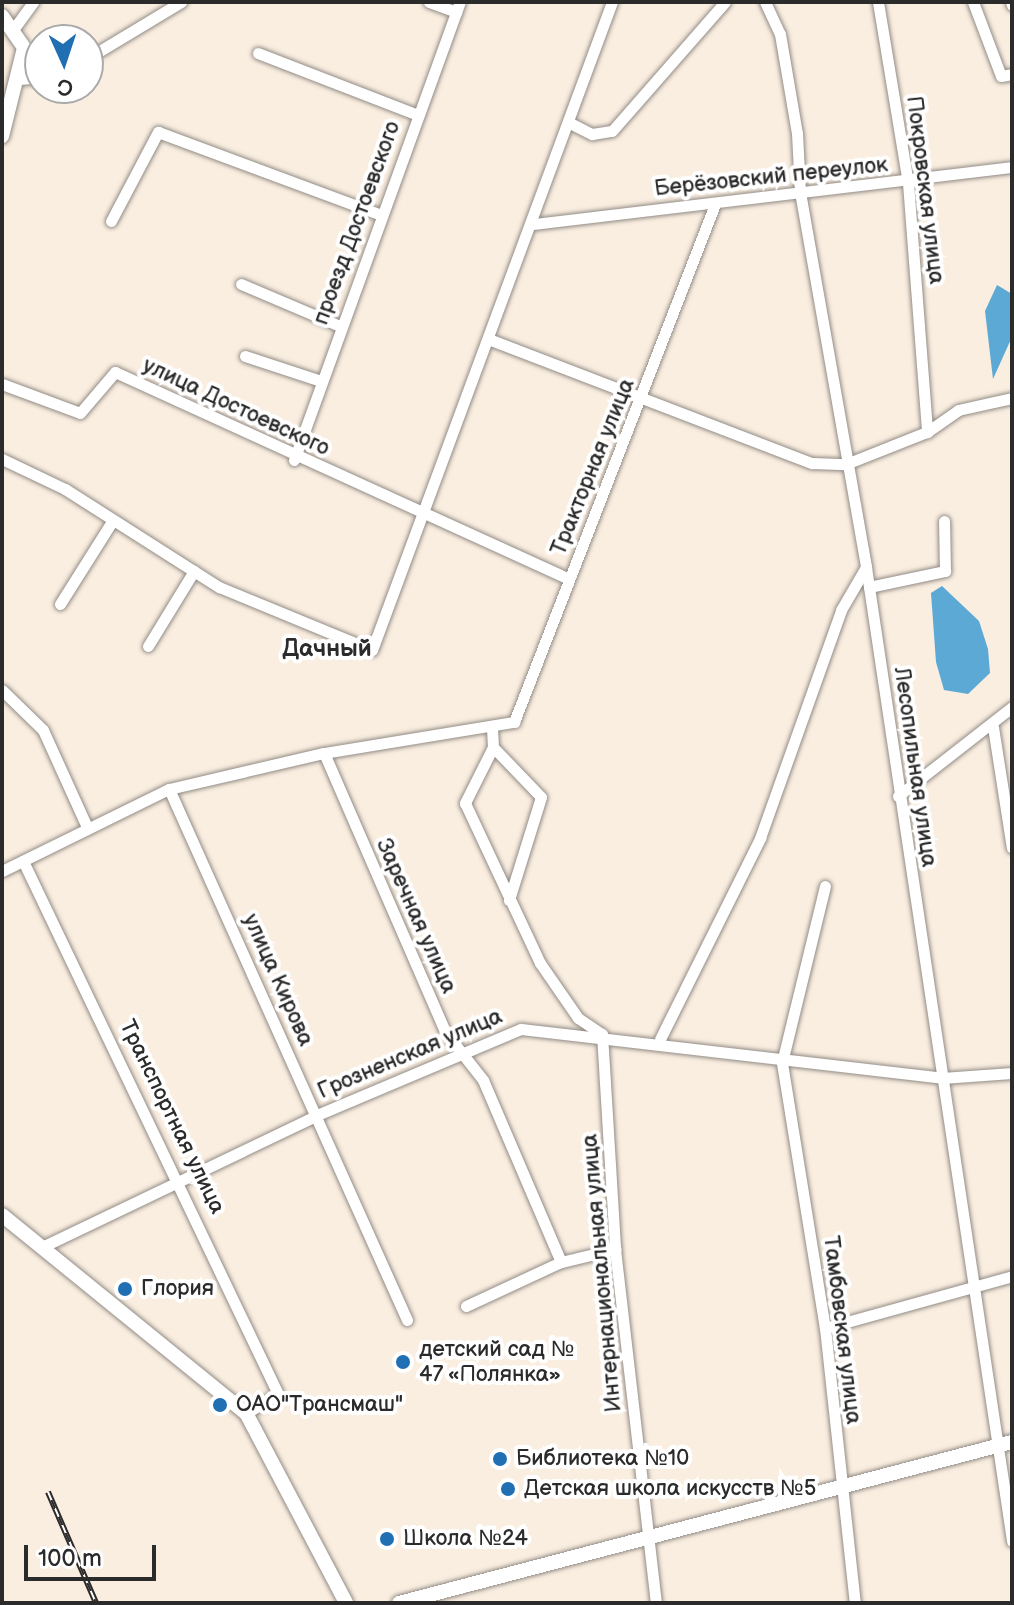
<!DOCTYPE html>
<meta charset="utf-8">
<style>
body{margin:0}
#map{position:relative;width:1014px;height:1605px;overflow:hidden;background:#faeee0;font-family:"Balsamiq Sans",sans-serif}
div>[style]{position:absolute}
.water>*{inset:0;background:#5ba9d4}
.roads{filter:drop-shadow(0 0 2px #928c86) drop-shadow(0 0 2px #928c86)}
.street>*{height:11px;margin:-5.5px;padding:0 5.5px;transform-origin:5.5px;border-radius:5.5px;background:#fff}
.secondary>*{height:14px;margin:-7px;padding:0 7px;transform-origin:7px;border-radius:7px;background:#fff}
.rail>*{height:6px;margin-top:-3px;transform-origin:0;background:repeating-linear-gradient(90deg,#fff 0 9px,#2b2b2b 0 18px);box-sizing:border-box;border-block:2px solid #2b2b2b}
.dots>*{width:22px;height:22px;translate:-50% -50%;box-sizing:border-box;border:4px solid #fff;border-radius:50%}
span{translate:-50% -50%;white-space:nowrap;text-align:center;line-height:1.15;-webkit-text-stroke:8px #fff;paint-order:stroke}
.street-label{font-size:22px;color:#2b2b2b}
.poi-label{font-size:22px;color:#2b2b2b}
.left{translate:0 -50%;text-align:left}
.neighbourhood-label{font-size:24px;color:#2b2b2b;font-weight:700}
.frame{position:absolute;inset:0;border:4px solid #2b2b2b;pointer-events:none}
.north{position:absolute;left:24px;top:24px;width:80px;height:80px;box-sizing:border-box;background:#fff;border:2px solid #aaa;border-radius:50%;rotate:177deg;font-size:22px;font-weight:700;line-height:32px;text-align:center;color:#2b2b2b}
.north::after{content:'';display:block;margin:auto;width:28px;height:36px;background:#1f6fb2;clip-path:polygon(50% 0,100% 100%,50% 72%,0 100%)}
.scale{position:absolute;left:24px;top:1545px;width:132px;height:36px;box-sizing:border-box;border:4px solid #2b2b2b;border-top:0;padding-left:10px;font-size:24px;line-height:28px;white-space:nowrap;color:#2b2b2b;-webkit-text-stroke:6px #fff;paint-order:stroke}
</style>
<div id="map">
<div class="water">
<i style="clip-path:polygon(997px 285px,1012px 294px,1012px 337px,993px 379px,985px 311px)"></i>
<i style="clip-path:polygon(942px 586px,979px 621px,988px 649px,990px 673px,968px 694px,944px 690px,936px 662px,931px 593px)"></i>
</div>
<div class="roads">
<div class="street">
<i style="left:429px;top:2px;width:29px;rotate:20deg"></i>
<i style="left:765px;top:2px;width:35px;rotate:65deg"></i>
<i style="left:780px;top:34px;width:100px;rotate:80.3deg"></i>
<i style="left:797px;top:133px;width:59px;rotate:87.1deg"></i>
<i style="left:800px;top:192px;width:381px;rotate:80deg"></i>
<i style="left:866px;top:567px;width:985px;rotate:81.47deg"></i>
<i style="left:878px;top:2px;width:183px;rotate:80.6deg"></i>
<i style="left:908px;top:183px;width:250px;rotate:85.6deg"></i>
<i style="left:973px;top:2px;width:79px;rotate:69.3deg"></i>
<i style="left:1001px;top:76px;width:11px;rotate:-10deg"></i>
<i style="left:1011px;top:2px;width:3px;rotate:72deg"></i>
<i style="left:15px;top:27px;width:31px;rotate:-54deg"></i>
<i style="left:258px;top:53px;width:172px;rotate:21.2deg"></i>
<i style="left:88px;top:58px;width:109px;rotate:-31.1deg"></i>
<i style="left:19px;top:79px;width:21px;rotate:-5deg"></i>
<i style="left:570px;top:123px;width:25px;rotate:27deg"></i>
<i style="left:592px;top:134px;width:20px;rotate:-9deg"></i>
<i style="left:612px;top:131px;width:171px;rotate:-48.8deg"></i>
<i style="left:111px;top:221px;width:101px;rotate:-62.2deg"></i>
<i style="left:158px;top:132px;width:238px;rotate:20.4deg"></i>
<i style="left:534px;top:224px;width:481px;rotate:-6.8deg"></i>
<i style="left:241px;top:284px;width:108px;rotate:23deg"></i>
<i style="left:491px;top:340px;width:344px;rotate:21deg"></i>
<i style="left:812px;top:463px;width:34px;rotate:2deg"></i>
<i style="left:846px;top:464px;width:87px;rotate:-21.6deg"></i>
<i style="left:927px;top:432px;width:38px;rotate:-35deg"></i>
<i style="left:958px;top:410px;width:55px;rotate:-12.5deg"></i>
<i style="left:245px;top:356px;width:80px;rotate:18.2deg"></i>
<i style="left:2px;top:384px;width:83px;rotate:20.4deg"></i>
<i style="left:80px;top:413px;width:54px;rotate:-49.5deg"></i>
<i style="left:115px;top:372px;width:499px;rotate:24.5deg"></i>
<i style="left:2px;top:459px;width:70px;rotate:25.5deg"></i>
<i style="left:65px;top:489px;width:183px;rotate:32.5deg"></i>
<i style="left:219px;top:587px;width:165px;rotate:22.4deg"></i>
<i style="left:372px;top:650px;width:691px;rotate:-69.68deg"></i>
<i style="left:294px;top:460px;width:487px;rotate:-70.1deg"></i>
<i style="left:869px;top:587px;width:78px;rotate:-11.9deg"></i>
<i style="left:945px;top:571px;width:50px;rotate:-91.1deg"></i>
<i style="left:60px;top:604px;width:99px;rotate:-57.8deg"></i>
<i style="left:148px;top:646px;width:88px;rotate:-58.5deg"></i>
<i style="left:2px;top:690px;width:57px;rotate:44.3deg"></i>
<i style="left:43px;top:730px;width:104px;rotate:65.6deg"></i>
<i style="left:993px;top:727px;width:122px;rotate:81.1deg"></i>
<i style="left:492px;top:728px;width:19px;rotate:87deg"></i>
<i style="left:493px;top:747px;width:63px;rotate:116.6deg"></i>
<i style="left:465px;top:803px;width:177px;rotate:64.9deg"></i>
<i style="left:540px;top:963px;width:67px;rotate:55.4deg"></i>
<i style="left:578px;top:1018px;width:29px;rotate:34deg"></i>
<i style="left:602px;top:1034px;width:215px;rotate:86.5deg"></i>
<i style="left:615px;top:1249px;width:356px;rotate:83.4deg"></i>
<i style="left:493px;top:747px;width:69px;rotate:46.2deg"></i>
<i style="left:541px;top:797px;width:108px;rotate:107.3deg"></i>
<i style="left:324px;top:753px;width:305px;rotate:66.5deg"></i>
<i style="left:446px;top:1033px;width:60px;rotate:51.8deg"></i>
<i style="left:483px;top:1080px;width:198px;rotate:66.8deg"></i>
<i style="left:169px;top:789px;width:582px;rotate:65.86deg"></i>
<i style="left:898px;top:796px;width:145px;rotate:-38deg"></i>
<i style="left:23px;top:861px;width:591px;rotate:64.43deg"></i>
<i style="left:278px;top:1394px;width:37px;rotate:149deg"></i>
<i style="left:2px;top:871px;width:186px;rotate:-26.2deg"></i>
<i style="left:169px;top:789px;width:159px;rotate:-13.1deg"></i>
<i style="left:324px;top:753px;width:193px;rotate:-9.3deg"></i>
<i style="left:514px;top:722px;width:556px;rotate:-68.79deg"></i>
<i style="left:825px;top:886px;width:182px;rotate:103.7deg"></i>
<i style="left:782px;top:1063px;width:268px;rotate:80.8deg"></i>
<i style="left:825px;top:1328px;width:277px;rotate:83.8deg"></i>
<i style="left:660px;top:1039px;width:225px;rotate:-63.5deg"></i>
<i style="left:760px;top:838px;width:242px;rotate:-70.4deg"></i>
<i style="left:841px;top:610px;width:50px;rotate:-59.8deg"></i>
<i style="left:42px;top:1247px;width:305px;rotate:-25.6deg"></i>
<i style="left:317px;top:1115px;width:221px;rotate:-22.9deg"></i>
<i style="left:521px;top:1029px;width:424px;rotate:6.6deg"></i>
<i style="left:942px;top:1078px;width:70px;rotate:-4.1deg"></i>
<i style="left:466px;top:1306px;width:105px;rotate:-24.9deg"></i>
<i style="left:561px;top:1262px;width:56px;rotate:-13.5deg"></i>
<i style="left:825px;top:1328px;width:194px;rotate:-15.5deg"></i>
</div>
<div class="secondary">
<i style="left:2px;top:16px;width:39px;rotate:55deg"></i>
<i style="left:24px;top:48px;width:91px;rotate:104deg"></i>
<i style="left:2px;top:1215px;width:314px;rotate:39.1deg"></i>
<i style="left:246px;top:1413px;width:215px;rotate:62.2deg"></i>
<i style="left:399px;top:1603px;width:634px;rotate:-14.72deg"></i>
</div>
</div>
<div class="rail">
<i style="left:48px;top:1492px;width:121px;rotate:66.6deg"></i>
</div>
<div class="dots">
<i style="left:125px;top:1289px;background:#1f6fb2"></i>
<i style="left:403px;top:1362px;background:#1f6fb2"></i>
<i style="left:220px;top:1405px;background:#1f6fb2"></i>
<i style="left:500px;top:1459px;background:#1f6fb2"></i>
<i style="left:508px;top:1489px;background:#1f6fb2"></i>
<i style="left:387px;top:1539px;background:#1f6fb2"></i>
</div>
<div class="street-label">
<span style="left:771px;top:177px;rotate:-6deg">Берёзовский переулок</span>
<span style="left:925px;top:190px;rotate:83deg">Покровская улица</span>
<span style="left:357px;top:223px;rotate:-70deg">проезд Достоевского</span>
<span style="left:236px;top:407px;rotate:25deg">улица Достоевского</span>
<span style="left:593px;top:467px;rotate:-68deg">Тракторная улица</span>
<span style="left:915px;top:767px;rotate:82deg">Лесопильная улица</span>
<span style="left:416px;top:916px;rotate:66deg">Заречная улица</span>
<span style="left:278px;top:980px;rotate:66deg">улица Кирова</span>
<span style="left:410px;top:1054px;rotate:-23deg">Грозненская улица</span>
<span style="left:172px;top:1117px;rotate:64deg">Транспортная улица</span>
<span style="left:602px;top:1273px;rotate:-95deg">Интернациональная улица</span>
<span style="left:842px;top:1330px;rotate:83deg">Тамбовская улица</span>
</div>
<div class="poi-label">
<span class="left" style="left:141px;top:1289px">Глория</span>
<span class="left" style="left:419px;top:1362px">детский сад №<br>47 «Полянка»</span>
<span class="left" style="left:236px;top:1405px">ОАО"Трансмаш"</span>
<span class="left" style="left:516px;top:1459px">Библиотека №10</span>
<span class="left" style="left:524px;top:1489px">Детская школа искусств №5</span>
<span class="left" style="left:403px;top:1539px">Школа №24</span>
</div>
<div class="neighbourhood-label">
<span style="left:327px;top:649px">Дачный</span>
</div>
<div class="frame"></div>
<div class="north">С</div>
<div class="scale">100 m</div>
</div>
